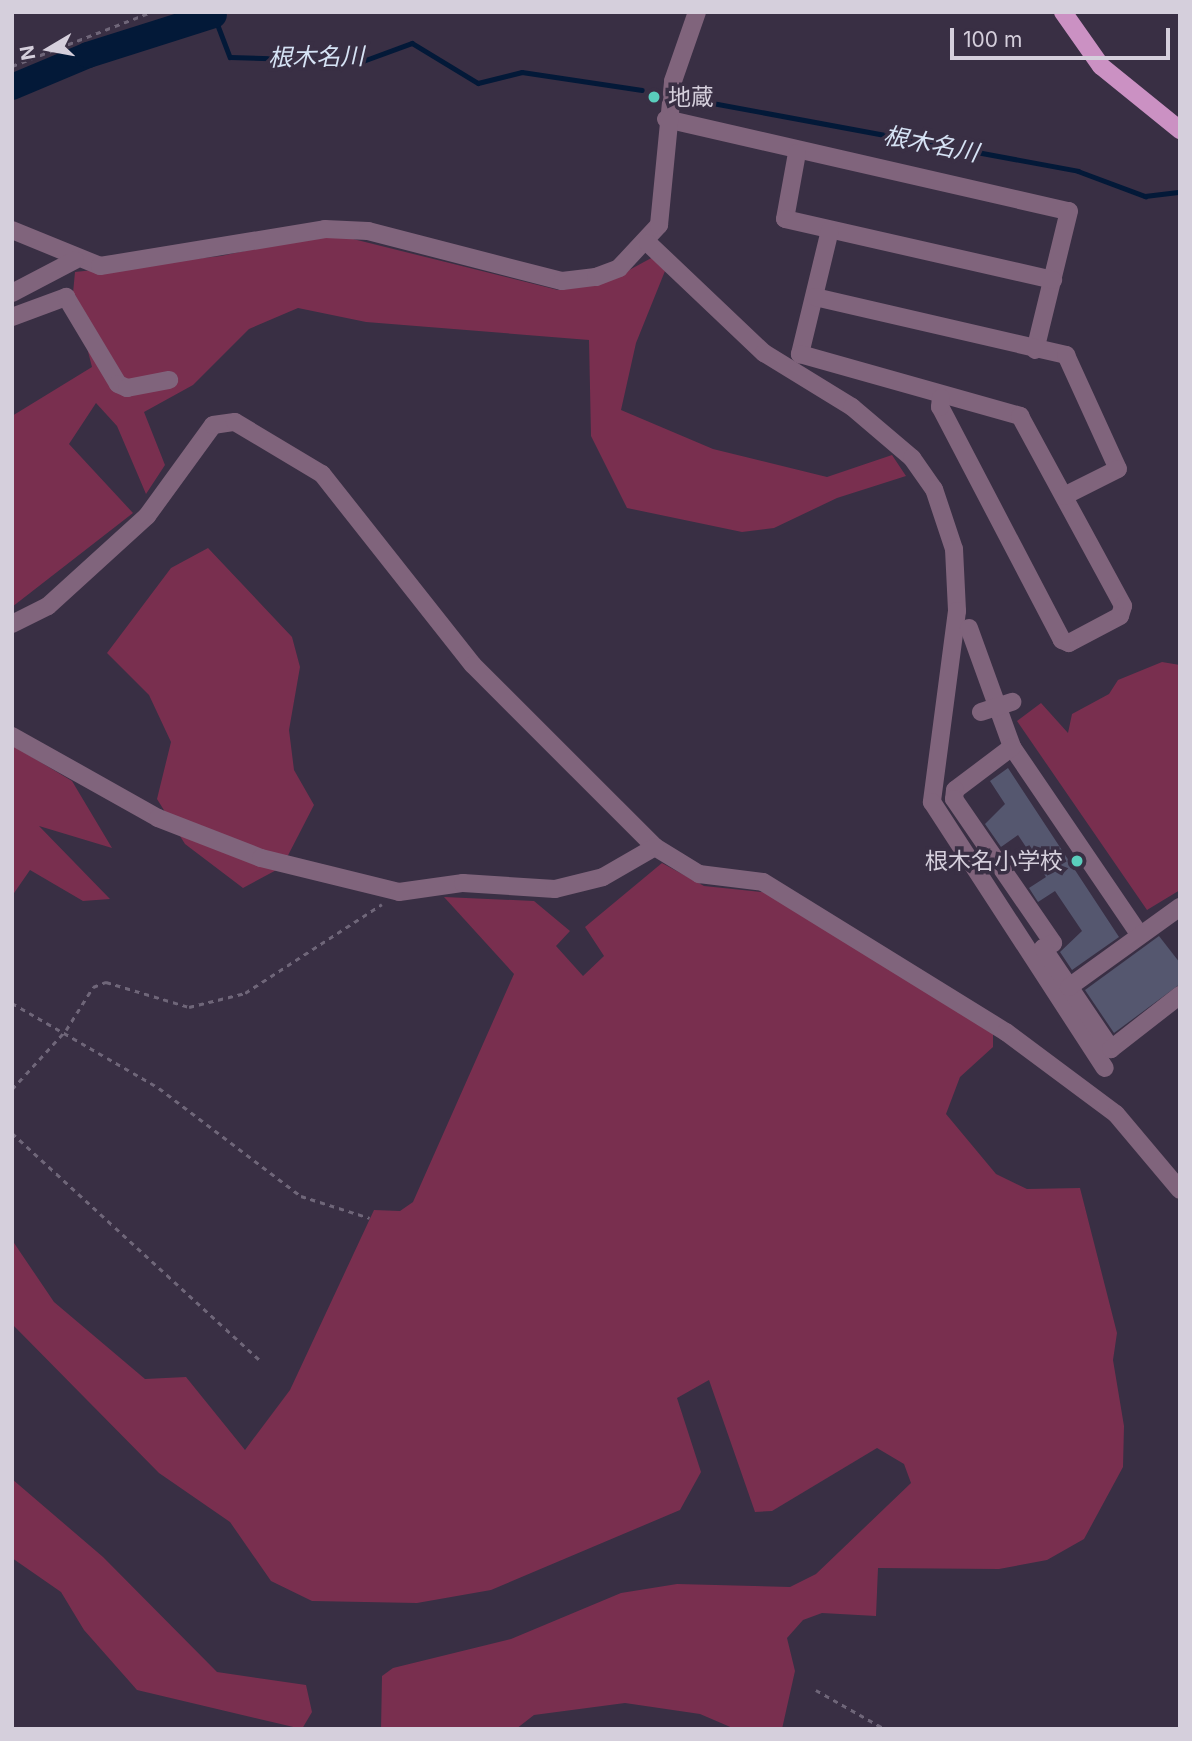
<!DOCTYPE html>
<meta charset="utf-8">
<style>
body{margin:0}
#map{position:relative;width:1192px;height:1741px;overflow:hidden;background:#392f44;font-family:Inter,"Noto Sans JP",sans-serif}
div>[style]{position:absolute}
.green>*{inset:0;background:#792f4f}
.stream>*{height:4.5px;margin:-2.25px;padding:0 2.25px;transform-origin:2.25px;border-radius:2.25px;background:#031938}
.river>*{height:26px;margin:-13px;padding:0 13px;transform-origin:13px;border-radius:13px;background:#031938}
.building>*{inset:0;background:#55576f}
.path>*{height:2.5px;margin-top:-1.25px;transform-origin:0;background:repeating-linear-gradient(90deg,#6f6679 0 5px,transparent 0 10px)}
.minor>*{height:18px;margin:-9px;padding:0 9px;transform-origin:9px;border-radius:9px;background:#80647c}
.major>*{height:18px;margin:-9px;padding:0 9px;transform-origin:9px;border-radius:9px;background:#cb91c3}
.dots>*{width:19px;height:19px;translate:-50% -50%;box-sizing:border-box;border:4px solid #392f44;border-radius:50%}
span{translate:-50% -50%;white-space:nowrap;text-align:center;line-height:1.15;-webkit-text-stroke:7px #392f44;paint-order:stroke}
.poi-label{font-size:23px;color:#d5cfdc}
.left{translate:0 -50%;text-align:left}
.right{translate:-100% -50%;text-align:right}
.water-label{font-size:24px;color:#d6e3f5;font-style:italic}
.frame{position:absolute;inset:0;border:14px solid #d5cfdc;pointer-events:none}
.north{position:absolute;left:14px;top:14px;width:70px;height:70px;-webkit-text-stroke:5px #392f44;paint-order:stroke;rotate:260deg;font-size:19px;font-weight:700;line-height:28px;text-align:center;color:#d5cfdc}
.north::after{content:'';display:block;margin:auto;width:24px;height:32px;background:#d5cfdc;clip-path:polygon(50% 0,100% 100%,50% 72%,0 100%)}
.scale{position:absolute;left:950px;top:28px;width:220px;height:32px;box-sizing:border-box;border:4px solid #d5cfdc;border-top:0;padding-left:9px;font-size:21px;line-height:24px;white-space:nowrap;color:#d5cfdc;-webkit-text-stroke:5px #392f44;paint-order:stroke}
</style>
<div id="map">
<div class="green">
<i style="clip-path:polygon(329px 233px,558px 290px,609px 281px,655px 256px,665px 271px,636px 343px,621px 410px,713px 449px,827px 477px,892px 455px,906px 476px,837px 498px,774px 528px,742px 532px,627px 508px,591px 436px,589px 340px,366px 322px,298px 308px,249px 329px,193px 385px,144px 412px,165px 465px,146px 494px,117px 426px,96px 403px,69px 444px,133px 513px,12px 607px,12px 416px,92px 367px,73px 293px,75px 272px,221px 256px)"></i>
<i style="clip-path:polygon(208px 548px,292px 637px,300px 667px,289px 730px,294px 770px,314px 805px,282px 867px,243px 888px,185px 844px,157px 799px,171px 742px,149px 695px,107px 653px,171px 568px)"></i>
<i style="clip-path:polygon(1162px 662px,1180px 665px,1180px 890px,1147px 910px,1017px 721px,1041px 703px,1068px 733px,1072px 714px,1109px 694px,1118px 680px)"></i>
<i style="clip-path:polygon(12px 745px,72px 781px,112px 848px,39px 826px,110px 899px,83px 901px,30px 870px,12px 896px)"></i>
<i style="clip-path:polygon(662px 863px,704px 886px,772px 893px,993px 1033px,993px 1047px,960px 1077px,946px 1114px,996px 1174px,1027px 1189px,1080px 1188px,1117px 1333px,1113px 1360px,1124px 1426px,1123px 1467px,1084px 1539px,1047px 1560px,999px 1569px,878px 1568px,876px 1616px,822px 1613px,803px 1620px,787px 1638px,795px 1671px,782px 1729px,735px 1729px,700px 1714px,625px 1703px,534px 1715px,516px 1729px,381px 1729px,382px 1676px,393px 1668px,511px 1639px,621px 1593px,677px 1584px,790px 1587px,816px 1574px,911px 1483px,904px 1464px,877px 1448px,772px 1511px,755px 1512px,709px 1380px,677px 1398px,701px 1472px,680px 1510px,491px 1590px,417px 1603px,312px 1601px,271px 1581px,230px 1522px,159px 1473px,12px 1324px,12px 1240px,54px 1302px,145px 1379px,186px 1377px,245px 1450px,290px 1390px,374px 1210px,400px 1211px,413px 1202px,514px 974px,444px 897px,534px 901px,570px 931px,556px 946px,583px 976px,604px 956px,585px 927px)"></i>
<i style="clip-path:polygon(12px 1479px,103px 1557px,217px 1672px,306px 1685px,312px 1712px,302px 1729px,137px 1690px,84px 1630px,61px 1592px,12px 1558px)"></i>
</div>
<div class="stream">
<i style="left:219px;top:12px;width:6px;rotate:149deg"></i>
<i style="left:214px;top:15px;width:45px;rotate:69.1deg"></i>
<i style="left:230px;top:57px;width:133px;rotate:1.7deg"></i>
<i style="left:363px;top:61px;width:52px;rotate:-20.2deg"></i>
<i style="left:412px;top:43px;width:77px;rotate:31.2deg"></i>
<i style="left:478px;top:83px;width:45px;rotate:-14deg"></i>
<i style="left:522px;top:72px;width:121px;rotate:8.5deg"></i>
<i style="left:680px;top:97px;width:405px;rotate:10.5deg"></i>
<i style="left:1078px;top:171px;width:72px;rotate:20.5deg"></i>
<i style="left:1145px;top:196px;width:35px;rotate:-7deg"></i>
</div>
<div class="river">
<i style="left:12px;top:87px;width:82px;rotate:-22.8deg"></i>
<i style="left:88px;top:55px;width:132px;rotate:-17.6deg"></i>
</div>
<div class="building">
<i style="clip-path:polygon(1008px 768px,1119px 937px,1072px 970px,1060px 952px,1082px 931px,1055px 891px,1038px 902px,1029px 888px,1046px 877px,1018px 835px,1001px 847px,985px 824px,1005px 804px,990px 781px)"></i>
<i style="clip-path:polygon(1159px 936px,1180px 963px,1180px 984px,1114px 1033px,1085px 990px)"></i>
</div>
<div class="path">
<i style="left:12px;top:66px;width:149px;rotate:-21.2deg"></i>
<i style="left:12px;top:1003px;width:170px;rotate:30deg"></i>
<i style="left:159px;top:1088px;width:178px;rotate:37.3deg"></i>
<i style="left:301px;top:1196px;width:72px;rotate:17.7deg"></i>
<i style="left:12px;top:1089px;width:80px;rotate:-47.5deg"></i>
<i style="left:66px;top:1030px;width:51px;rotate:-57.9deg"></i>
<i style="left:93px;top:987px;width:14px;rotate:-21deg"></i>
<i style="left:106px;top:982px;width:87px;rotate:16.8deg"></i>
<i style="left:189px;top:1007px;width:58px;rotate:-14deg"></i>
<i style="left:245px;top:993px;width:163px;rotate:-33deg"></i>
<i style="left:12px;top:1133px;width:336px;rotate:42.5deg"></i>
<i style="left:816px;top:1690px;width:79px;rotate:29.5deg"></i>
</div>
<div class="minor">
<i style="left:666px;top:119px;width:413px;rotate:12.9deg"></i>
<i style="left:1069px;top:211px;width:143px;rotate:103.7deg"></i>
<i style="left:797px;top:153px;width:67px;rotate:100.3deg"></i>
<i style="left:785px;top:219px;width:275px;rotate:12.8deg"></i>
<i style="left:12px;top:230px;width:95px;rotate:22.2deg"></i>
<i style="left:100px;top:266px;width:228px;rotate:-9.3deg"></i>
<i style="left:325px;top:229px;width:43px;rotate:2.7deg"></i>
<i style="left:368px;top:231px;width:200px;rotate:14.5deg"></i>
<i style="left:562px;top:281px;width:34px;rotate:-7deg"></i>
<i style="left:596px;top:277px;width:25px;rotate:-21deg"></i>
<i style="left:619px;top:268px;width:59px;rotate:-47.1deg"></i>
<i style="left:659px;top:225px;width:145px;rotate:-84.4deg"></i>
<i style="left:673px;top:81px;width:73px;rotate:-70.8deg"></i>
<i style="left:830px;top:230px;width:128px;rotate:103.6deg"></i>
<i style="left:800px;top:354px;width:229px;rotate:15.7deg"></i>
<i style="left:1020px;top:416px;width:216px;rotate:61.5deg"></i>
<i style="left:1123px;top:606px;width:10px;rotate:107deg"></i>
<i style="left:1120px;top:616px;width:58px;rotate:152.1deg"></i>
<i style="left:1069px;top:643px;width:8px;rotate:-157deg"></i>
<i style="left:1062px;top:640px;width:263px;rotate:-117.6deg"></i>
<i style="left:940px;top:407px;width:9px;rotate:-84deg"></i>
<i style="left:648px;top:243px;width:160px;rotate:43.5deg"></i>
<i style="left:764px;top:353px;width:103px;rotate:31.5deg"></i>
<i style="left:852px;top:407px;width:79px;rotate:40.4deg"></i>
<i style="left:912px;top:458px;width:38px;rotate:55deg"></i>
<i style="left:934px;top:489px;width:63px;rotate:71.6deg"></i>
<i style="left:954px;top:549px;width:62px;rotate:87.2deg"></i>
<i style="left:957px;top:611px;width:193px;rotate:97.5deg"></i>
<i style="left:932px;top:802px;width:317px;rotate:57deg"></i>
<i style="left:12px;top:293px;width:71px;rotate:-27.6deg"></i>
<i style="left:815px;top:297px;width:258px;rotate:13deg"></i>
<i style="left:1066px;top:355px;width:125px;rotate:65.5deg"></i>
<i style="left:1118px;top:469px;width:60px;rotate:153.4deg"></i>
<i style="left:12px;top:317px;width:58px;rotate:-20.3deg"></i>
<i style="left:66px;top:297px;width:101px;rotate:59.1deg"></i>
<i style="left:118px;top:384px;width:10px;rotate:24deg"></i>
<i style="left:127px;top:388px;width:43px;rotate:-10.8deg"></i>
<i style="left:12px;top:624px;width:40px;rotate:-26.6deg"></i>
<i style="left:48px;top:606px;width:134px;rotate:-42.3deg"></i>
<i style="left:147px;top:516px;width:112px;rotate:-54deg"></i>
<i style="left:213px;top:425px;width:22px;rotate:-8deg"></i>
<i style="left:235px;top:422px;width:101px;rotate:30.9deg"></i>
<i style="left:322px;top:474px;width:243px;rotate:51.7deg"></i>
<i style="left:473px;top:665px;width:257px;rotate:45deg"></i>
<i style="left:655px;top:847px;width:52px;rotate:31.5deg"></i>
<i style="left:699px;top:874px;width:64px;rotate:7.1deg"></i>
<i style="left:763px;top:882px;width:286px;rotate:31.7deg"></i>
<i style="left:1006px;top:1032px;width:137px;rotate:36.7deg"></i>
<i style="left:1116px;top:1114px;width:99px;rotate:49.9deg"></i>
<i style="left:969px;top:628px;width:127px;rotate:70.1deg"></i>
<i style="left:1012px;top:747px;width:226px;rotate:55.8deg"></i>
<i style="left:981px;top:712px;width:33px;rotate:-18deg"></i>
<i style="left:12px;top:736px;width:167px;rotate:29.3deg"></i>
<i style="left:158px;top:818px;width:110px;rotate:21.2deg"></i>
<i style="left:261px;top:858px;width:142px;rotate:13.8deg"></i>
<i style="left:399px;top:892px;width:65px;rotate:-8deg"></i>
<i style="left:463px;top:883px;width:92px;rotate:3.7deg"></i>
<i style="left:555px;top:889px;width:49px;rotate:-14deg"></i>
<i style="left:603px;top:877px;width:60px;rotate:-30deg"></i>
<i style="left:1012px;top:747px;width:71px;rotate:143deg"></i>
<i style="left:955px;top:790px;width:9px;rotate:96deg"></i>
<i style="left:954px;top:799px;width:175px;rotate:55.5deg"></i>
<i style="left:1053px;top:943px;width:11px;rotate:153deg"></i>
<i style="left:1043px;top:948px;width:122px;rotate:56deg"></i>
<i style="left:1111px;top:1049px;width:88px;rotate:-38deg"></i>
<i style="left:1069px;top:987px;width:137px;rotate:-35.8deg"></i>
</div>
<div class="major">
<i style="left:1063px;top:12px;width:66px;rotate:54.9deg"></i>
<i style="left:1101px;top:66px;width:102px;rotate:39deg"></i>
</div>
<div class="dots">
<i style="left:654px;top:97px;background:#5acebd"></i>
<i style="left:1077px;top:861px;background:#5acebd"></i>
</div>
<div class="poi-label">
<span class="left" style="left:668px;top:97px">地蔵</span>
<span class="right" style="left:1063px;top:861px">根木名小学校</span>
</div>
<div class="water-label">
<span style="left:316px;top:57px;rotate:-1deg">根木名川</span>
<span style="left:931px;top:144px;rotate:11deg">根木名川</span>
</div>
<div class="frame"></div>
<div class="north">N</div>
<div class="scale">100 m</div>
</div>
